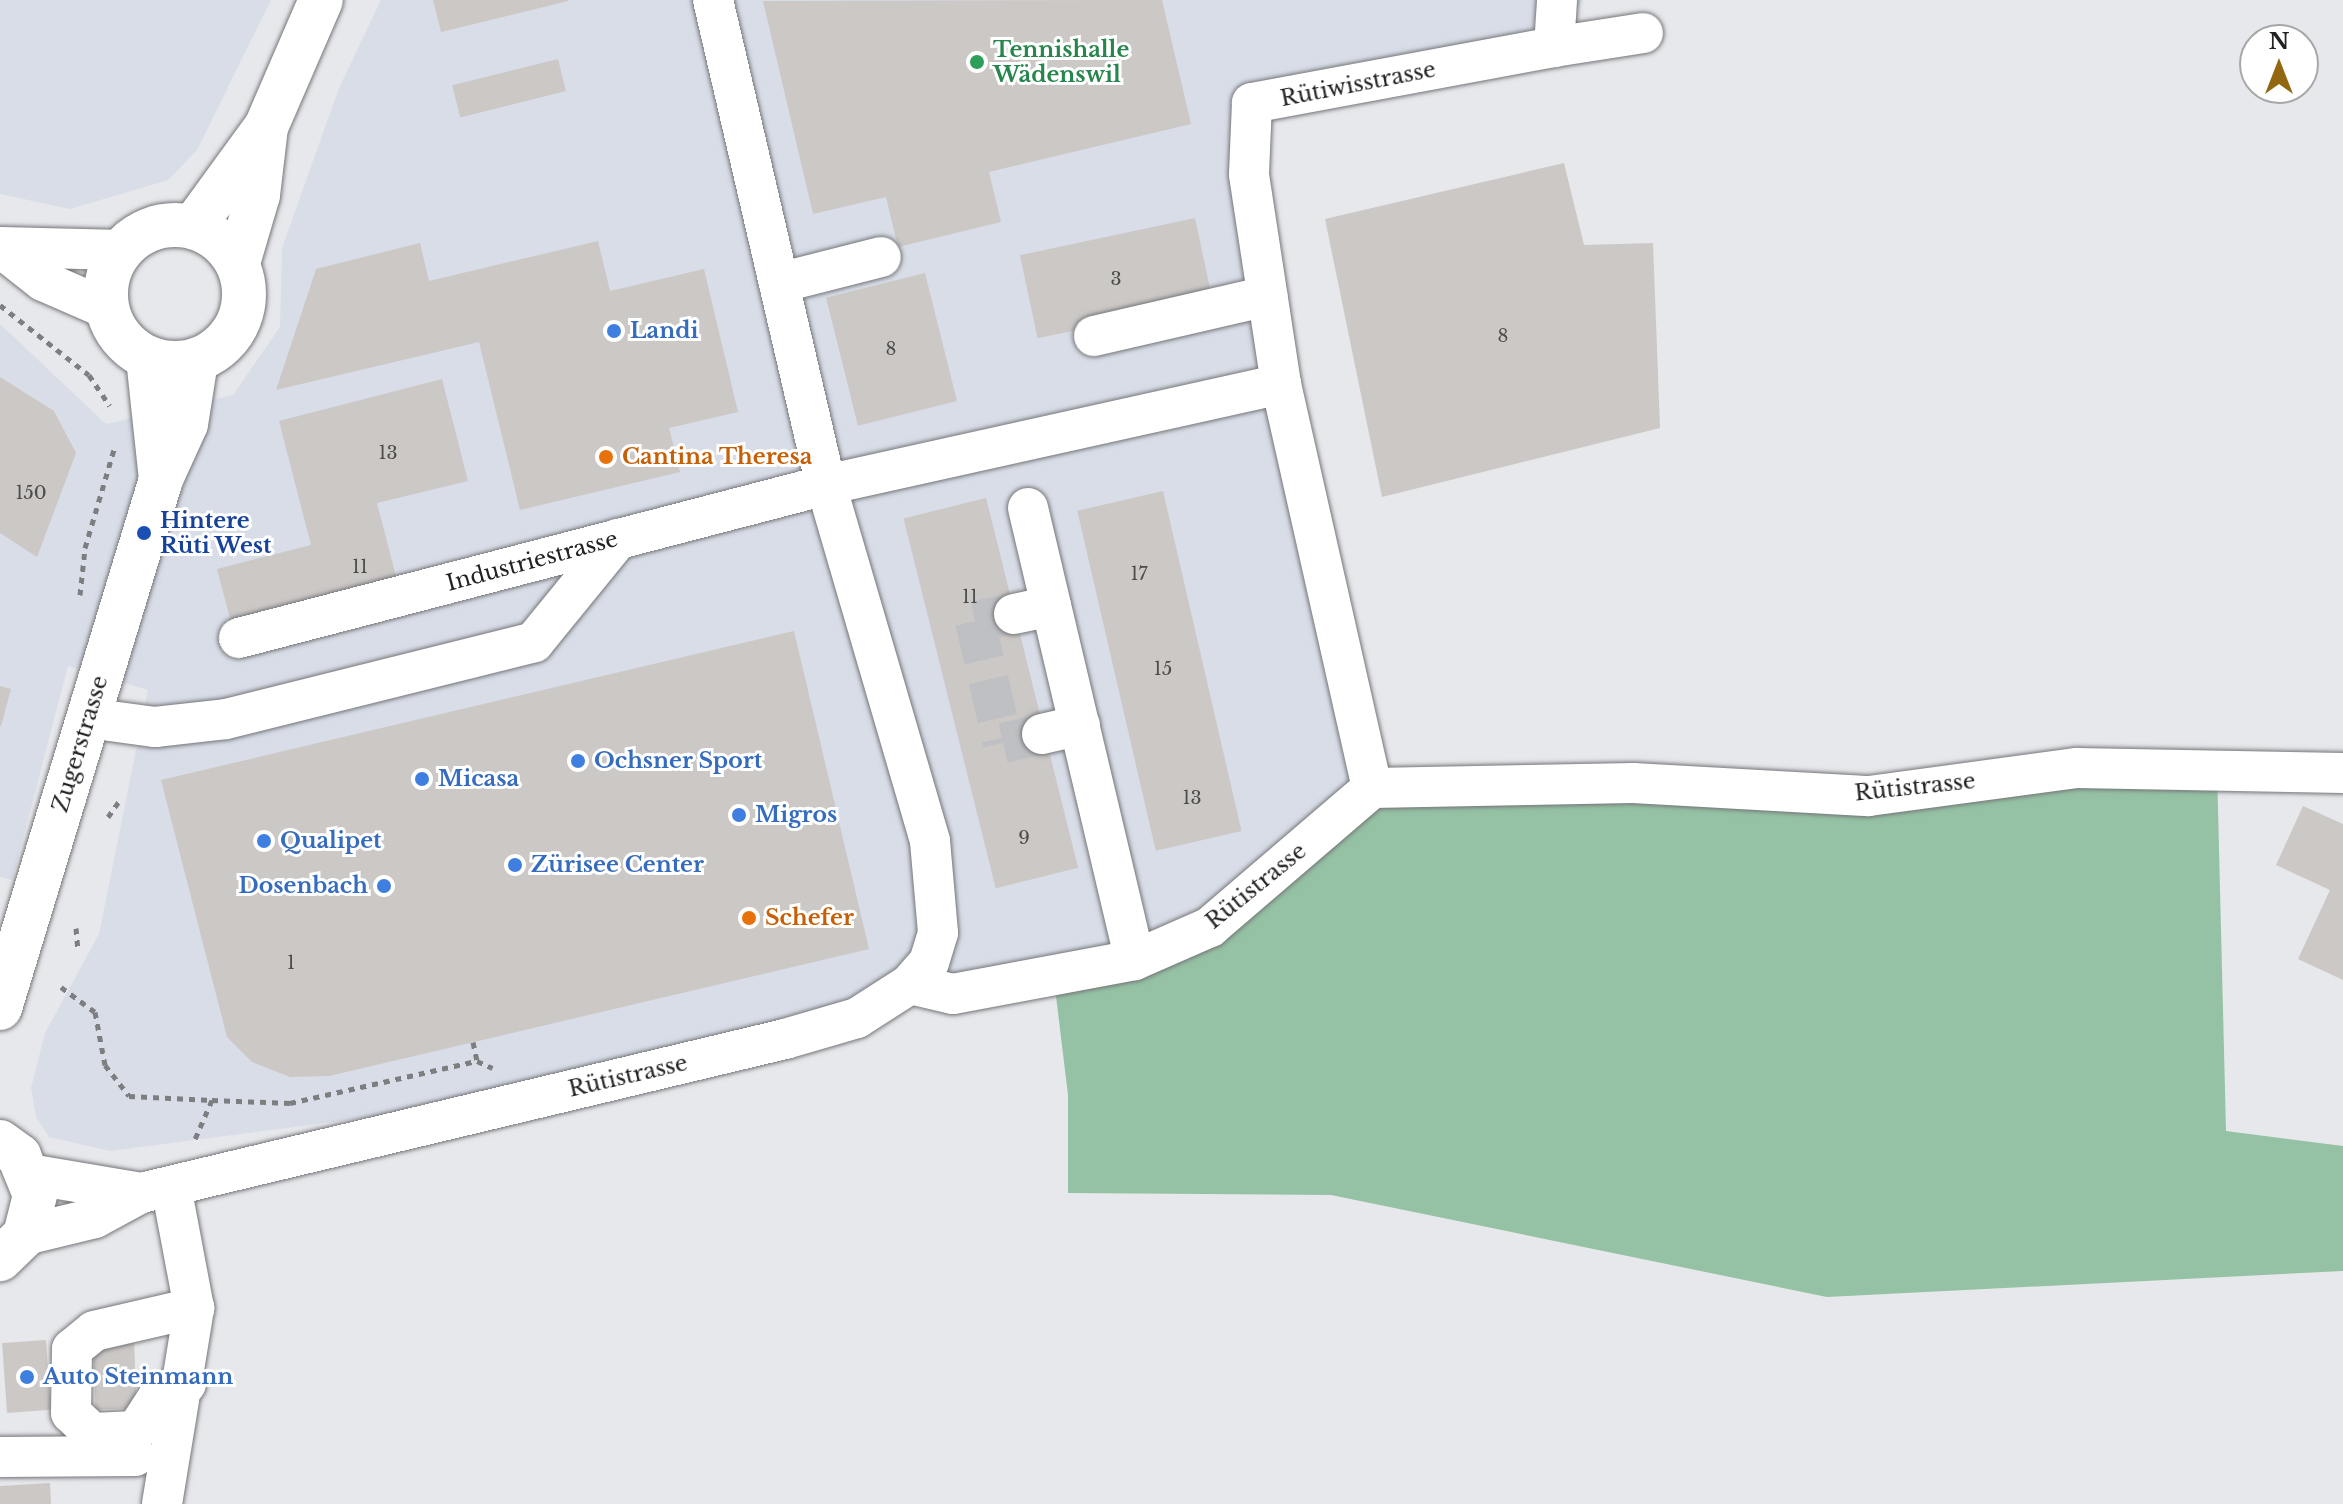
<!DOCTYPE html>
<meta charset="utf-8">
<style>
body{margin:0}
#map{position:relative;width:2343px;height:1504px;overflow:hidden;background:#e7e8eb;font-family:"Libre Baskerville",serif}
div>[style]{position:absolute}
.built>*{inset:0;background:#d8dde7}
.green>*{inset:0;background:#95c2a4}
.building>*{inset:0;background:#cbc8c6;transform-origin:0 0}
.minor-tunnel>*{height:40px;margin-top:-20px;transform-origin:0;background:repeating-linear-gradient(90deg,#bfc0c3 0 40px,transparent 0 60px)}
.path>*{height:5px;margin-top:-2.5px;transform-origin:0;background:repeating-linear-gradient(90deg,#7d7e80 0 6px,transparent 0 12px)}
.roads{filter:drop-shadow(0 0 2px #757679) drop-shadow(0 0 2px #757679)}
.minor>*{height:40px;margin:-20px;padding:0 20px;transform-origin:20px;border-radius:20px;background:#fff}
.major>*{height:44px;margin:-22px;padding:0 22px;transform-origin:22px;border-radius:22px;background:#fff}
.major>.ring{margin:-22px;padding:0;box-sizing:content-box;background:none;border:44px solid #fff;border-radius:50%}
.dots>*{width:22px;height:22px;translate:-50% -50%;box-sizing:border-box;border:4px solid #fff;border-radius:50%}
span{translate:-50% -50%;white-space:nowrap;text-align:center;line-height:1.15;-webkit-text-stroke:6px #fff;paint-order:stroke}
.number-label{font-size:18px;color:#4c4c4b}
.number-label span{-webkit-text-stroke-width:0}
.leisure-label{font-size:22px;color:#27864d;font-weight:700}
.left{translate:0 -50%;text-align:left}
.street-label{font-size:22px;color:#212222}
.shop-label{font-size:22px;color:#366cbe;font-weight:700}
.right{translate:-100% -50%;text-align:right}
.food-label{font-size:22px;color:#c56008;font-weight:700}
.transit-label{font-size:22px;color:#164399;font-weight:700}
.north{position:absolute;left:2239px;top:24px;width:80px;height:80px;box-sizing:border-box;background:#fff;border:2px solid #a6a7a7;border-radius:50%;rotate:0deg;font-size:22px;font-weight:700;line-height:32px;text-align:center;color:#212222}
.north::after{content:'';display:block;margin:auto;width:28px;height:36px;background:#936612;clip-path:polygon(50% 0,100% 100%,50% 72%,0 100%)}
</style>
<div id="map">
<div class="built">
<i style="clip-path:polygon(0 0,271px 0,197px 150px,168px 180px,70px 209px,0 194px)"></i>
<i style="clip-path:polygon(381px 0,1583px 0,1554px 47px,1252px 104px,1372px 788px,1210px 927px,555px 1093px,110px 1151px,49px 1137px,36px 1117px,31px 1088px,45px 1033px,99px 934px,148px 690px,68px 666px,12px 880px,0 877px,0 324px,106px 424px,233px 395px,280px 327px,282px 248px,339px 88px)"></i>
</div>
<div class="green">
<i style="clip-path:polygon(2217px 768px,2226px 1131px,2343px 1146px,2343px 1271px,1827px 1297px,1331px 1195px,1068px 1193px,1068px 1095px,1056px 996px,1079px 973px,1135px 960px,1372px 788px)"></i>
</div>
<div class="building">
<i style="clip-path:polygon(433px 0,568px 0,568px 1px,441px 32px)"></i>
<i style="clip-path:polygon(1162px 0,1191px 124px,989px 172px,1001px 222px,898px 247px,886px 197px,813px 214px,763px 1px)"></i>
<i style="left:558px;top:59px;width:33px;height:109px;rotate:76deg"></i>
<i style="clip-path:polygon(1564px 163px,1584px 245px,1653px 243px,1660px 428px,1382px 497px,1325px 219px)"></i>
<i style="left:1195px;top:218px;width:85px;height:179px;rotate:78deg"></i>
<i style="clip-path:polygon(598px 241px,610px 291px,704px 269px,738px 412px,669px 428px,680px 472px,520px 510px,479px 342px,276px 390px,316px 269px,420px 243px,429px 281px)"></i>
<i style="left:925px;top:273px;width:132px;height:102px;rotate:76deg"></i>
<i style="clip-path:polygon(0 377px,54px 411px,76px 453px,37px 557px,0 533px)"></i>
<i style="clip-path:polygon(442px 379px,468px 481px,377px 503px,399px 588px,233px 630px,217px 569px,311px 545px,279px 421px)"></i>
<i style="left:1163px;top:491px;width:349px;height:88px;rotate:77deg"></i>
<i style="left:986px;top:498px;width:381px;height:85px;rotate:76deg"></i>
<i style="clip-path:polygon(794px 631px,869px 949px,329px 1076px,290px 1077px,252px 1062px,227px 1037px,161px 780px)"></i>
<i style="clip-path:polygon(0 686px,11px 689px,1px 726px,0 726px)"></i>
<i style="clip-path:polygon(2303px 806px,2343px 824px,2343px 980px,2298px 959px,2330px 890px,2276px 865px)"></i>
<i style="left:134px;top:1338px;width:70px;height:41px;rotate:88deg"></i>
<i style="left:46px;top:1340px;width:70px;height:44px;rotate:86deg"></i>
<i style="clip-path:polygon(50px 1483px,51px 1504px,0 1504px,0 1486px)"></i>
</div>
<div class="minor-tunnel">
<i style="left:1014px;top:614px;width:40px;rotate:170deg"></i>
<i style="left:975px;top:621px;width:125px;rotate:77.1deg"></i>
<i style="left:1003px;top:743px;width:40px;rotate:-13deg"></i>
</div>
<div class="path">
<i style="left:0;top:305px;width:113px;rotate:38.2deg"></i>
<i style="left:89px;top:375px;width:37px;rotate:56deg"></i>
<i style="left:80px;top:595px;width:47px;rotate:-83.9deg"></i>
<i style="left:85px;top:548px;width:106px;rotate:-73.6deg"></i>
<i style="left:108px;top:817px;width:19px;rotate:-55deg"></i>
<i style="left:76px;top:928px;width:23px;rotate:85deg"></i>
<i style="left:61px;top:987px;width:42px;rotate:36.3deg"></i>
<i style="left:95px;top:1012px;width:54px;rotate:79.3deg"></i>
<i style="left:105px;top:1065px;width:39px;rotate:52deg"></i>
<i style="left:129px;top:1096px;width:83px;rotate:2.8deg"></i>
<i style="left:212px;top:1100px;width:43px;rotate:113.6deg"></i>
<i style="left:473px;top:1042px;width:19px;rotate:78deg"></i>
<i style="left:212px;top:1100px;width:78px;rotate:2.2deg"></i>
<i style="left:290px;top:1103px;width:192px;rotate:-12.7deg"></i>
<i style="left:477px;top:1061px;width:17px;rotate:24deg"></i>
</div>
<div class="roads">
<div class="minor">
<i style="left:713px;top:0;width:498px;rotate:76.9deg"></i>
<i style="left:826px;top:485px;width:371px;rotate:73.7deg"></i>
<i style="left:930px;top:841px;width:92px;rotate:85deg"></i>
<i style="left:938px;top:933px;width:30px;rotate:107deg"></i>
<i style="left:929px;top:962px;width:29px;rotate:131deg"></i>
<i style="left:1554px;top:47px;width:90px;rotate:-8.9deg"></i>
<i style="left:0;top:247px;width:55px;rotate:38.3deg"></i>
<i style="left:43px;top:281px;width:70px;rotate:23.6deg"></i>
<i style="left:1px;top:247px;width:121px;rotate:1.4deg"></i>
<i style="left:779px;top:283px;width:105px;rotate:-14.3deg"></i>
<i style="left:1094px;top:336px;width:178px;rotate:-13deg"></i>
<i style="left:1028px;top:508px;width:464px;rotate:76.7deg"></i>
<i style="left:1014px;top:614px;width:38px;rotate:-12deg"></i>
<i style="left:239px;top:638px;width:607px;rotate:-14.61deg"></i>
<i style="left:826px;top:485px;width:466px;rotate:-12.5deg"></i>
<i style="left:88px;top:718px;width:68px;rotate:7.7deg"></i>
<i style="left:155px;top:727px;width:71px;rotate:-6.4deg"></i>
<i style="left:226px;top:719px;width:317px;rotate:-14deg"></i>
<i style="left:534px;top:642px;width:133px;rotate:-50.8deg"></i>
<i style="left:1042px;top:734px;width:39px;rotate:-13deg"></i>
<i style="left:1372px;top:788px;width:414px;rotate:-102.7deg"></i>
<i style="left:1281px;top:384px;width:212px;rotate:-98.7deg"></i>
<i style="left:1249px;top:174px;width:71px;rotate:-87.6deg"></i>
<i style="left:1252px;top:103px;width:307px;rotate:-10.5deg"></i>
<i style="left:1554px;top:47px;width:47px;rotate:-86.3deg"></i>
<i style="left:29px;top:1174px;width:114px;rotate:9.6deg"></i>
<i style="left:25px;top:1235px;width:72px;rotate:-13.7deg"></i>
<i style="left:95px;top:1218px;width:52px;rotate:-28.5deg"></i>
<i style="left:141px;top:1193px;width:662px;rotate:-13.45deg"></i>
<i style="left:785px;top:1039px;width:75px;rotate:-16.3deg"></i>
<i style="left:857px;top:1018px;width:63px;rotate:-32.7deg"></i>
<i style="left:910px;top:984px;width:44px;rotate:13.1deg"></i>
<i style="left:953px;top:994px;width:185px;rotate:-10.6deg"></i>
<i style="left:1135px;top:960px;width:82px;rotate:-23.7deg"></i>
<i style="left:1210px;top:927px;width:213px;rotate:-40.6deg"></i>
<i style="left:1372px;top:788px;width:261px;rotate:-1.1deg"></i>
<i style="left:1633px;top:783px;width:236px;rotate:3.2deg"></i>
<i style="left:1869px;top:796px;width:210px;rotate:-7.7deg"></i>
<i style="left:2077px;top:768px;width:266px;rotate:1.1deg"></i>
<i style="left:186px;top:1384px;width:31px;rotate:155deg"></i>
<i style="left:158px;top:1397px;width:40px;rotate:122.9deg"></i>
<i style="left:136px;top:1431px;width:44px;rotate:177.4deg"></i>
<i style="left:92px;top:1433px;width:29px;rotate:-136deg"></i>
<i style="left:71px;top:1413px;width:64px;rotate:-89.1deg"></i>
<i style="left:72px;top:1349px;width:28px;rotate:-39deg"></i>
<i style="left:94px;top:1331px;width:103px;rotate:-13deg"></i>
<i style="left:0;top:1457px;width:135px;rotate:-0.4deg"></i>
<i style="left:162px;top:1504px;width:199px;rotate:-80.7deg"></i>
<i style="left:194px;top:1308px;width:124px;rotate:-100.7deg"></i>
</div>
<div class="major">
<i class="ring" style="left:106px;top:225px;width:94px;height:94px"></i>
<i style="left:193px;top:227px;width:124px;rotate:-53.9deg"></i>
<i style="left:238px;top:263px;width:71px;rotate:-73.6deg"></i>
<i style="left:258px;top:195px;width:68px;rotate:-83.3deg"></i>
<i style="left:266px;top:127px;width:138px;rotate:-66.6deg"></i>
<i style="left:148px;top:358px;width:122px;rotate:83.9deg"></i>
<i style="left:0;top:1008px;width:553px;rotate:-73.07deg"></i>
<i style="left:161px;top:479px;width:60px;rotate:-65.6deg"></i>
<i style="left:186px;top:424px;width:64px;rotate:-81deg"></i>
<i style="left:0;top:1142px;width:24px;rotate:36deg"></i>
<i style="left:19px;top:1156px;width:42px;rotate:67.7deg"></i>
<i style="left:35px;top:1195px;width:41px;rotate:104deg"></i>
<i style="left:25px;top:1235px;width:35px;rotate:136deg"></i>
</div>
</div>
<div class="dots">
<i style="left:977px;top:62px;background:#2e9e5b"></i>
<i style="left:614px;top:331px;background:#3f7fe0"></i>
<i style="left:606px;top:457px;background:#e8710a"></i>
<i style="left:144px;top:533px;background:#1a4fb4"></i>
<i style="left:578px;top:761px;background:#3f7fe0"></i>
<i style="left:422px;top:779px;background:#3f7fe0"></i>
<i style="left:739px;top:815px;background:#3f7fe0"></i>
<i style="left:264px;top:841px;background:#3f7fe0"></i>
<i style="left:515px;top:865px;background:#3f7fe0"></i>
<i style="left:384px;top:886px;background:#3f7fe0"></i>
<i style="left:749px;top:918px;background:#e8710a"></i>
<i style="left:27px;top:1377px;background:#3f7fe0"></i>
</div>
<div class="number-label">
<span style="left:1116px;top:279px">3</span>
<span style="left:1503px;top:336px">8</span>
<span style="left:891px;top:349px">8</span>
<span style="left:388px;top:453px">13</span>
<span style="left:31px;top:493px">150</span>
<span style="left:360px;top:567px">11</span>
<span style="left:1139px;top:574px">17</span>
<span style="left:970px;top:597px">11</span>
<span style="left:1163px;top:669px">15</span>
<span style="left:1192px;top:798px">13</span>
<span style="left:1024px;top:838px">9</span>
<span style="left:291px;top:963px">1</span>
</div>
<div class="leisure-label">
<span class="left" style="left:993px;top:62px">Tennishalle<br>Wädenswil</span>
</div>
<div class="street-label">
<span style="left:1358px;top:84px;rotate:-11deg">Rütiwisstrasse</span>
<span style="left:532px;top:561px;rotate:-15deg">Industriestrasse</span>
<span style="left:80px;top:744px;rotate:-73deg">Zugerstrasse</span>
<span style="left:1915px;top:787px;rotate:-6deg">Rütistrasse</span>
<span style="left:1256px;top:886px;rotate:-39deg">Rütistrasse</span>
<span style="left:628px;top:1076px;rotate:-13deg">Rütistrasse</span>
</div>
<div class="shop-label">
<span class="left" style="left:630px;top:331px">Landi</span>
<span class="left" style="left:594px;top:761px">Ochsner Sport</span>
<span class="left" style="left:438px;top:779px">Micasa</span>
<span class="left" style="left:755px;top:815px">Migros</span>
<span class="left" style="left:280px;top:841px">Qualipet</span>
<span class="left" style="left:531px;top:865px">Zürisee Center</span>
<span class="right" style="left:368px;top:886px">Dosenbach</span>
<span class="left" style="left:43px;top:1377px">Auto Steinmann</span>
</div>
<div class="food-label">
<span class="left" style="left:622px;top:457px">Cantina Theresa</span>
<span class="left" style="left:765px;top:918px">Schefer</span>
</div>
<div class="transit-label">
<span class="left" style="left:160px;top:533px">Hintere<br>Rüti West</span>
</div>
<div class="north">N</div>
</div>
